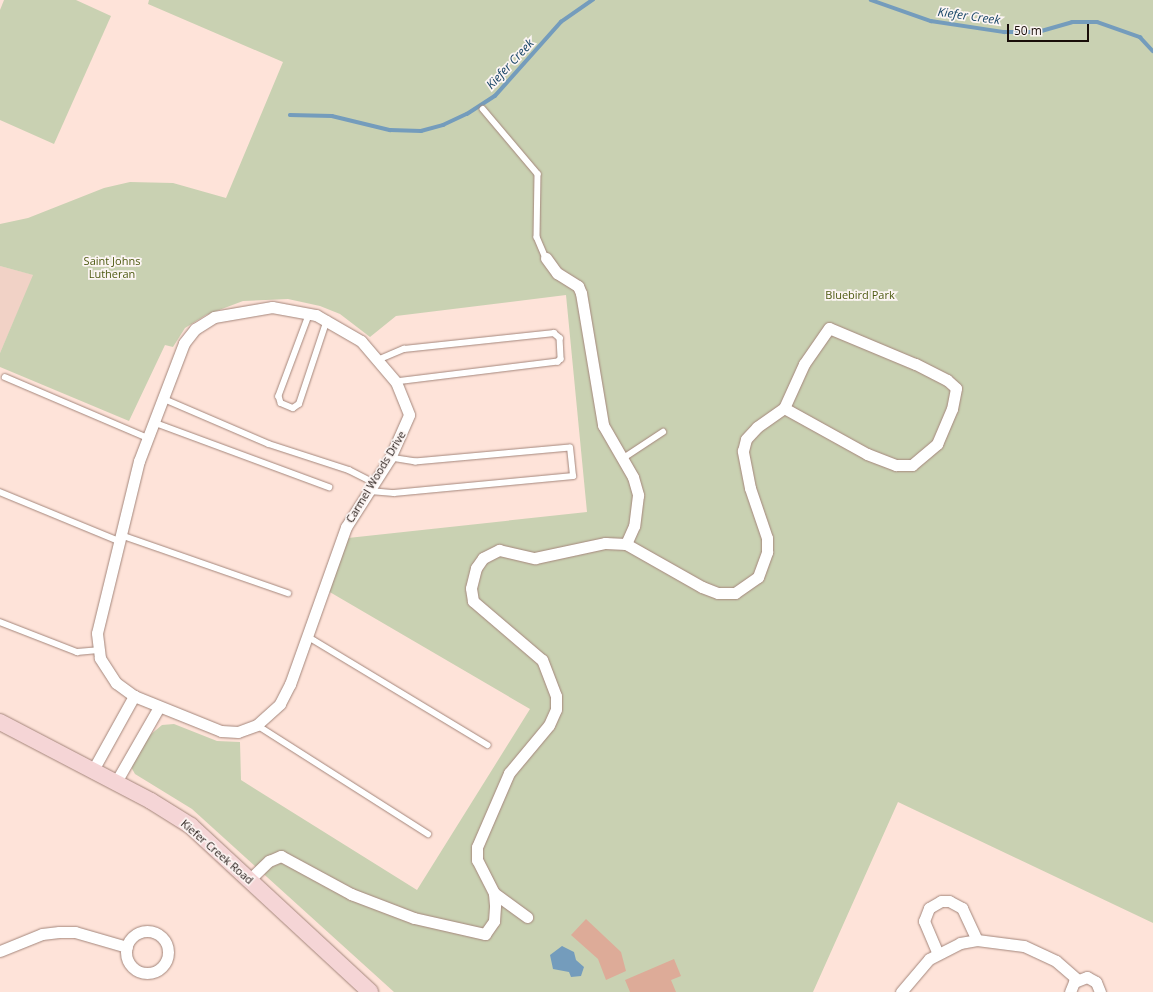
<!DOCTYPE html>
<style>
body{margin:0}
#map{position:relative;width:1153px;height:992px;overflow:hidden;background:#fee3d9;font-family:"Open Sans",sans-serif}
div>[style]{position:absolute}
.built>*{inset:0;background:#f1d2c6}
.green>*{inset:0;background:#c9d1b2}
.water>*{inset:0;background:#749cbc}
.stream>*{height:3.5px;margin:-1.75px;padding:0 1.75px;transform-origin:1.75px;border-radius:1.75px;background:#749cbc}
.building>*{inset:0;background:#ddab98}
.roads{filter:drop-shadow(0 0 1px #a4867b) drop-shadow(0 0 1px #a4867b)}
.lane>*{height:5.5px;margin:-2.75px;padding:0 2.75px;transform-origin:2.75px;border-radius:2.75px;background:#fff}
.street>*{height:11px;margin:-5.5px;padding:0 5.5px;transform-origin:5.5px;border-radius:5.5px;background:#fff}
.street>.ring{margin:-5.5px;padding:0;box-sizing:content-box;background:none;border:11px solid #fff;border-radius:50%}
.secondary>*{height:16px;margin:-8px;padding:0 8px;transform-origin:8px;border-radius:8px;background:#f5d5d6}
span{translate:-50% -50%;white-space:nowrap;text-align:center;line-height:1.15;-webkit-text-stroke:3.5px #fcf5f3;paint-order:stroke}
.park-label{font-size:11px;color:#4e5a12}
.street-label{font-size:11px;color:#180d09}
.water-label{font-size:12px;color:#174567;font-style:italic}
.scale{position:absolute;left:1007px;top:24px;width:82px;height:18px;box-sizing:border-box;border:2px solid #180d09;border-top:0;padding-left:5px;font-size:12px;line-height:14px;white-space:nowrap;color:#180d09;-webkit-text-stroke:3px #fcf5f3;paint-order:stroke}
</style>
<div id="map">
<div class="built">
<i style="clip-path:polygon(0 266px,34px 275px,0 353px)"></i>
</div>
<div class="green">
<i style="clip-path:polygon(4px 0,76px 0,111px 16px,54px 144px,0 120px,0 10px)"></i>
<i style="clip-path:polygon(149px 0,1153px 0,1153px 923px,898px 802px,813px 992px,394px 992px,192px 809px,135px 774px,131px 767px,150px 735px,162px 725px,174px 724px,217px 741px,240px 742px,241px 780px,417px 890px,530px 709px,328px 591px,348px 538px,587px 512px,566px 295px,396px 316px,370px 337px,340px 314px,320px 306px,288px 299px,243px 301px,206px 315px,185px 328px,173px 347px,165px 345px,129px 421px,0 367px,0 353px,33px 275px,0 266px,0 224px,28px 218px,104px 188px,130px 182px,173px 183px,226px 198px,283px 62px,148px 4px)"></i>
</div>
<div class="water">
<i style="clip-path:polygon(562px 946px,574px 952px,576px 960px,584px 967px,581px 976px,571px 977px,569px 972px,553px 969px,550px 955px)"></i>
</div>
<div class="stream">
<i style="left:871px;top:0;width:64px;rotate:19.3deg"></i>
<i style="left:931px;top:21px;width:74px;rotate:8.6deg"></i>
<i style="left:1004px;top:32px;width:34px"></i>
<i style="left:1038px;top:32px;width:35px;rotate:-16deg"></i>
<i style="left:1072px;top:22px;width:25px"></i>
<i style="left:1097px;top:22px;width:46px;rotate:19.2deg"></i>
<i style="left:1140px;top:37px;width:19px;rotate:47deg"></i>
<i style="left:290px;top:115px;width:42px;rotate:1.4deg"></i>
<i style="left:332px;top:116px;width:60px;rotate:13.6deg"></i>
<i style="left:390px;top:130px;width:31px;rotate:2deg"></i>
<i style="left:421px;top:131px;width:23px;rotate:-15deg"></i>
<i style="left:443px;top:125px;width:26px;rotate:-25deg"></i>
<i style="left:467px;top:114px;width:33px;rotate:-33deg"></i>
<i style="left:495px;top:96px;width:99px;rotate:-48.3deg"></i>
<i style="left:561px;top:22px;width:39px;rotate:-35deg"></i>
</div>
<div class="building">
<i style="clip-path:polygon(586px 919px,621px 952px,626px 971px,606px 980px,598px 959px,571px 935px)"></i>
<i style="clip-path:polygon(674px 959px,681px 976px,671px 980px,676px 992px,630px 992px,625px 980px)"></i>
</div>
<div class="roads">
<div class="lane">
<i style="left:483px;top:109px;width:85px;rotate:49.8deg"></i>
<i style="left:538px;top:174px;width:63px;rotate:90.9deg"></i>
<i style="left:537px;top:237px;width:23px;rotate:67deg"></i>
<i style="left:310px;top:313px;width:89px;rotate:110.5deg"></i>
<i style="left:279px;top:396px;width:7px;rotate:74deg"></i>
<i style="left:281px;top:403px;width:13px;rotate:23deg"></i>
<i style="left:293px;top:408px;width:7px;rotate:-34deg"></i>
<i style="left:299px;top:404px;width:89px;rotate:-71.6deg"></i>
<i style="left:380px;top:359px;width:26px;rotate:-23deg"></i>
<i style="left:404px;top:349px;width:151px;rotate:-6.1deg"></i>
<i style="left:554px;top:333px;width:8px;rotate:40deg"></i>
<i style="left:560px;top:338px;width:21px;rotate:87deg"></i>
<i style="left:561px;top:359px;width:4px;rotate:135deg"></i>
<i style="left:558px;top:362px;width:163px;rotate:173deg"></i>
<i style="left:5px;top:377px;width:153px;rotate:23.1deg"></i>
<i style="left:162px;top:398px;width:116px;rotate:23.3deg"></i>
<i style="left:269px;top:444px;width:84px;rotate:18deg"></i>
<i style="left:349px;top:470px;width:28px;rotate:27deg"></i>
<i style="left:153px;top:422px;width:188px;rotate:20.3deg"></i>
<i style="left:622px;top:459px;width:49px;rotate:-33.4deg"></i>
<i style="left:370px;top:491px;width:24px;rotate:5deg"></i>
<i style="left:394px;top:493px;width:180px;rotate:-5.4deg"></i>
<i style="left:573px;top:476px;width:28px;rotate:-96deg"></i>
<i style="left:570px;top:448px;width:155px;rotate:174.8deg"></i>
<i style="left:416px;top:462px;width:26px;rotate:-171deg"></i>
<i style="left:0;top:492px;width:129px;rotate:22.4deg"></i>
<i style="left:121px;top:535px;width:177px;rotate:19.2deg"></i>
<i style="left:0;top:622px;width:83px;rotate:21.3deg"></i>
<i style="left:77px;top:652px;width:21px;rotate:-5deg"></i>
<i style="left:307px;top:636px;width:211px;rotate:31.1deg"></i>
<i style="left:257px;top:725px;width:203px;rotate:32.5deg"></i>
</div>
<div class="street">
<i style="left:546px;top:258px;width:19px;rotate:54deg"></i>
<i style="left:557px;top:273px;width:25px;rotate:32deg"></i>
<i style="left:578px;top:286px;width:8px;rotate:67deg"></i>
<i style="left:581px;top:293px;width:134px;rotate:80.5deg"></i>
<i style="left:603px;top:425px;width:60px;rotate:60deg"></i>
<i style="left:633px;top:477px;width:19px;rotate:74deg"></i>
<i style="left:638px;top:495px;width:31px;rotate:97deg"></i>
<i style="left:634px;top:526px;width:20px;rotate:114deg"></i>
<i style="left:272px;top:307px;width:45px;rotate:10.3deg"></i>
<i style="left:316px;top:315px;width:52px;rotate:30deg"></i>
<i style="left:361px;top:341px;width:54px;rotate:49.5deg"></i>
<i style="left:396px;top:382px;width:35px;rotate:68deg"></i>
<i style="left:409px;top:415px;width:47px;rotate:113.8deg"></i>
<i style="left:390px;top:458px;width:82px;rotate:122.5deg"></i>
<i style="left:346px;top:527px;width:167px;rotate:109.6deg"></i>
<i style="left:290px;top:684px;width:22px;rotate:117deg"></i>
<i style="left:280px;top:704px;width:31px;rotate:138deg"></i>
<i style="left:257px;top:725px;width:20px;rotate:160deg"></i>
<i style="left:238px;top:732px;width:17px;rotate:-177deg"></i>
<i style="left:221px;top:731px;width:94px;rotate:-158.1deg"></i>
<i style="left:134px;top:696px;width:22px;rotate:-144deg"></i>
<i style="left:116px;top:683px;width:30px;rotate:-123deg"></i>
<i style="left:100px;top:658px;width:25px;rotate:-97deg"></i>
<i style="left:97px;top:633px;width:177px;rotate:-76.3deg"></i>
<i style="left:139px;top:461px;width:126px;rotate:-69.1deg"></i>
<i style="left:184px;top:343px;width:18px;rotate:-52deg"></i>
<i style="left:195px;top:329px;width:22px;rotate:-32deg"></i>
<i style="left:214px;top:317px;width:59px;rotate:-9.8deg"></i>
<i style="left:93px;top:770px;width:85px;rotate:-61deg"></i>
<i style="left:116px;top:782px;width:86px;rotate:-60.2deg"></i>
<i style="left:249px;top:880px;width:28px;rotate:-44deg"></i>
<i style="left:269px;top:861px;width:13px;rotate:-23deg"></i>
<i style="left:281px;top:856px;width:80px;rotate:28.5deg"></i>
<i style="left:351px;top:894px;width:67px;rotate:20.9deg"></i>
<i style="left:414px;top:918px;width:73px;rotate:12.7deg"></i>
<i style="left:485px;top:934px;width:16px;rotate:-55deg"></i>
<i style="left:494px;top:921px;width:16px;rotate:-86deg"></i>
<i style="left:495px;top:905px;width:12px;rotate:-95deg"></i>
<i style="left:494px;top:893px;width:37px;rotate:-117deg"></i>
<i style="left:477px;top:860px;width:13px;rotate:-90deg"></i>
<i style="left:477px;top:847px;width:81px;rotate:-66.6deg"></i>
<i style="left:509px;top:773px;width:62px;rotate:-50.2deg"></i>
<i style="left:549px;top:725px;width:17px;rotate:-66deg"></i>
<i style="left:556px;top:709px;width:13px;rotate:-90deg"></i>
<i style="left:556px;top:696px;width:39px;rotate:-111deg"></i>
<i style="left:542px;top:660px;width:91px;rotate:-139.5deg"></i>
<i style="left:473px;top:601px;width:13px;rotate:-99deg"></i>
<i style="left:471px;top:588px;width:21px;rotate:-76deg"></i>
<i style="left:476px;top:568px;width:12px;rotate:-55deg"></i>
<i style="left:483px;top:558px;width:18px;rotate:-27deg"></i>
<i style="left:499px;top:550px;width:37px;rotate:13deg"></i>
<i style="left:535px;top:558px;width:72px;rotate:-12.1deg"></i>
<i style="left:605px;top:543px;width:21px;rotate:3deg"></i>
<i style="left:626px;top:544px;width:87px;rotate:29.5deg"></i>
<i style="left:702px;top:587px;width:17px;rotate:21deg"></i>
<i style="left:718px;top:593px;width:17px"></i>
<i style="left:735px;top:593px;width:28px;rotate:-35deg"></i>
<i style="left:758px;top:577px;width:27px;rotate:-70deg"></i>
<i style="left:767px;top:552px;width:14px;rotate:-90deg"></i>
<i style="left:767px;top:538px;width:53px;rotate:-108.8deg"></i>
<i style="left:750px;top:488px;width:38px;rotate:-101deg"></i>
<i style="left:743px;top:451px;width:12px;rotate:-76deg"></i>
<i style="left:746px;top:439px;width:16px;rotate:-47deg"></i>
<i style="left:757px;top:427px;width:33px;rotate:-35deg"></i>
<i style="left:784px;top:408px;width:95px;rotate:29deg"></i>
<i style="left:867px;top:454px;width:31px;rotate:21deg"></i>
<i style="left:896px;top:465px;width:16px"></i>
<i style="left:912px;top:465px;width:33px;rotate:-40deg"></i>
<i style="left:937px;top:444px;width:38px;rotate:-67deg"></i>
<i style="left:952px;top:409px;width:21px;rotate:-79deg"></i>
<i style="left:956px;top:388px;width:12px;rotate:-138deg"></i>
<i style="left:947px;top:380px;width:36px;rotate:-153deg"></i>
<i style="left:915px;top:364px;width:93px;rotate:-157.3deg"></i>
<i style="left:829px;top:328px;width:44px;rotate:124.8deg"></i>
<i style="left:804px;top:364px;width:48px;rotate:114.4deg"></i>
<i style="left:494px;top:893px;width:41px;rotate:36deg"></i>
<i class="ring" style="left:126px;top:931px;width:31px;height:31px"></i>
<i style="left:0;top:951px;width:45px;rotate:-22deg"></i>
<i style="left:42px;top:934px;width:17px;rotate:-7deg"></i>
<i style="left:59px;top:932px;width:16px"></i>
<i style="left:75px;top:932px;width:54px;rotate:16.1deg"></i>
<i style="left:938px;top:954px;width:36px;rotate:-113deg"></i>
<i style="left:924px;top:921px;width:14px;rotate:-69deg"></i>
<i style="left:929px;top:908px;width:14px;rotate:-30deg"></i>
<i style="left:941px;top:901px;width:8px"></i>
<i style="left:949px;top:901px;width:15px;rotate:28deg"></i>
<i style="left:962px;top:908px;width:35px;rotate:65deg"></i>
<i style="left:901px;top:992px;width:43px;rotate:-49.7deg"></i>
<i style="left:929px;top:959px;width:35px;rotate:-27deg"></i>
<i style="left:960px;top:943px;width:17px;rotate:-10deg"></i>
<i style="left:977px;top:940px;width:47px;rotate:7.3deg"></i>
<i style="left:1024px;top:946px;width:35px;rotate:25deg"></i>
<i style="left:1056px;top:961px;width:28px;rotate:41deg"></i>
<i style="left:1070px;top:992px;width:11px;rotate:-68deg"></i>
<i style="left:1074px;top:982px;width:14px;rotate:-21deg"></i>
<i style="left:1087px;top:977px;width:10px;rotate:29deg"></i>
<i style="left:1096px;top:982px;width:11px;rotate:68deg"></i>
</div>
<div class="secondary">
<i style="left:0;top:722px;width:170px;rotate:27.6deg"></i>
<i style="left:151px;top:801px;width:47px;rotate:32deg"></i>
<i style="left:191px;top:826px;width:244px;rotate:42.8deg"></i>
</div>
</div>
<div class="park-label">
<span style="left:112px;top:268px">Saint Johns<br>Lutheran</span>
<span style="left:860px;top:295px">Bluebird Park</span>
</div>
<div class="street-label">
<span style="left:376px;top:477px;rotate:-59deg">Carmel Woods Drive</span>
<span style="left:217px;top:852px;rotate:41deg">Kiefer Creek Road</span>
</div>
<div class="water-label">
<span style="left:969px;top:16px;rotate:8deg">Kiefer Creek</span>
<span style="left:510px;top:64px;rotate:-47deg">Kiefer Creek</span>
</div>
<div class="scale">50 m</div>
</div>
